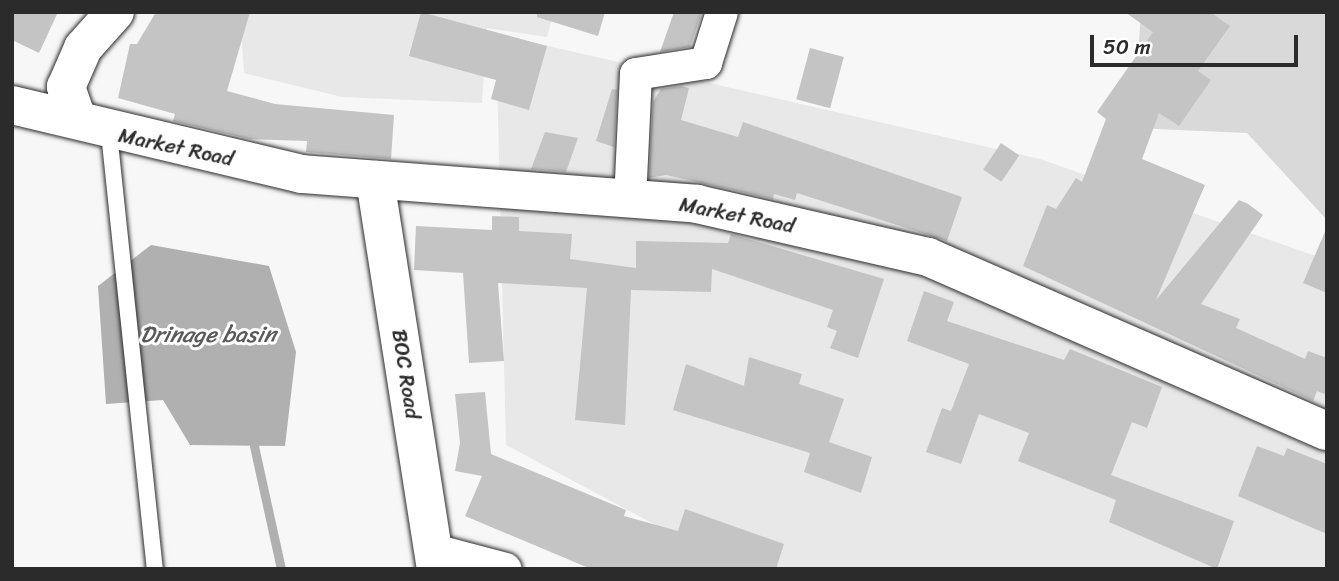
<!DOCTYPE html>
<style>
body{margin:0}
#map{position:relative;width:1339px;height:581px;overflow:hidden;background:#f7f7f7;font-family:Sriracha,sans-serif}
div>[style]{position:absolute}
.built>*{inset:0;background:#e8e8e8}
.green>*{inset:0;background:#d9d9d9}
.water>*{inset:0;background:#b0b0b0}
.stream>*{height:9px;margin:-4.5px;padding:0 4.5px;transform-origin:4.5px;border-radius:4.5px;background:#b0b0b0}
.building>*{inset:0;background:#c4c4c4;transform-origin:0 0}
.roads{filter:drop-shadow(0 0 2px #2b2b2b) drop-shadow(0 0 2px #2b2b2b)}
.lane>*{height:16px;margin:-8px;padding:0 8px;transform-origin:8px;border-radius:8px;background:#fff}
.street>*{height:32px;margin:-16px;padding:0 16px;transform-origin:16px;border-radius:16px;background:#fff}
.secondary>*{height:38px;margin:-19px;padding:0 19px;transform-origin:19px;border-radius:19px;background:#fff}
span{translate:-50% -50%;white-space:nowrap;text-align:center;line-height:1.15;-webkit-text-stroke:6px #fff;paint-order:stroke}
.street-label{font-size:21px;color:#2b2b2b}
.water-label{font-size:23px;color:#5a5a5a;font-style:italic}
.frame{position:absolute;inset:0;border:14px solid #2b2b2b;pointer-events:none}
.scale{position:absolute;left:1090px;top:35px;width:208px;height:32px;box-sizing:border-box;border:4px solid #2b2b2b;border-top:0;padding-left:9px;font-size:21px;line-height:24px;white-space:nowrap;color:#2b2b2b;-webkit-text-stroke:5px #fff;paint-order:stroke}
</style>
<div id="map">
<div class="built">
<i style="clip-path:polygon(240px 12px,554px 12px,547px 37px,487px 28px,482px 103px,342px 97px,244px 73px)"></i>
<i style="clip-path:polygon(496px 34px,1040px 159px,1327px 260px,1327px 569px,738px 569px,506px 445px)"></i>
</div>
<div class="green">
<i style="clip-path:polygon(1141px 12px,1327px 12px,1327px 220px,1247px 133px,1133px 128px)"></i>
</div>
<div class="water">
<i style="clip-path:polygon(151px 245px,269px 266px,296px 352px,285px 446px,190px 445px,163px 400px,106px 404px,98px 286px)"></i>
</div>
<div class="stream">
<i style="left:254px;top:446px;width:126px;rotate:77.6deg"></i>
</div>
<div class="building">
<i style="clip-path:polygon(12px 12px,58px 12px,39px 53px,12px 40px)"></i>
<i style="clip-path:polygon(156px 12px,250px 12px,227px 91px,275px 104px,394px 115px,391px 159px,306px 152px,307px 141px,249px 139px,173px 121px,175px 114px,118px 98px,130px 44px,137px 44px)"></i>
<i style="clip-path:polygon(421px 12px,547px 46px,529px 110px,491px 99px,496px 80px,409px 56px)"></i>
<i style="clip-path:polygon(537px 12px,605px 12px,598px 36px,537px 17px)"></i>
<i style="clip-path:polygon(674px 12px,702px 12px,690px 47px,660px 52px)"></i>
<i style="clip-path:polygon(1125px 12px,1210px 12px,1230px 26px,1198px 71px,1211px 80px,1179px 126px,1159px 113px,1142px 159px,1205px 185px,1156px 300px,1239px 200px,1248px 204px,1263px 215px,1201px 304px,1240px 319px,1236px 328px,1305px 359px,1308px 351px,1327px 358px,1327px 395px,1317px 391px,1313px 401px,1023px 266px,1047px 205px,1056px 209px,1076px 178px,1082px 182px,1106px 119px,1097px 112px,1153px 32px)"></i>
<i style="left:810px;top:48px;width:35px;height:53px;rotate:15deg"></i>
<i style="clip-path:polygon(681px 86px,689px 88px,681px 120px,738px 137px,743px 122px,962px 197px,947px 241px,797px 193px,795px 200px,774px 194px,773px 199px,666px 175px,649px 178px,653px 102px,661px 89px)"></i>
<i style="clip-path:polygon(612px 89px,617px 90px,614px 147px,596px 141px)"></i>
<i style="clip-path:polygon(545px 132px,578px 138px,566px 172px,531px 169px)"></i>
<i style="left:1001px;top:143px;width:22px;height:32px;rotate:34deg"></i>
<i style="clip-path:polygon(492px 216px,519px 217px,519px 231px,572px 234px,570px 259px,636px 268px,636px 241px,728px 243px,731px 234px,884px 279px,858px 358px,830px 348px,837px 331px,827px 327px,833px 310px,712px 269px,711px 292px,631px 290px,625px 425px,575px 420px,587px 288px,498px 283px,504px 361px,469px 363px,463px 273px,414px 270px,416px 226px,492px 230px)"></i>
<i style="clip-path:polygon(1327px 227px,1327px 293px,1303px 283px)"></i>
<i style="clip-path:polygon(924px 291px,954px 302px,947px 321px,1064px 360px,1070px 349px,1162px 387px,1147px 428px,1132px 422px,1111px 475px,1234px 521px,1217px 569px,1109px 522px,1116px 500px,1018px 461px,1029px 433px,979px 414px,961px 464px,926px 452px,942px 408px,951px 411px,969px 364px,907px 341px)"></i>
<i style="clip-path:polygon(749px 357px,802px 374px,799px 384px,844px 399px,829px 442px,872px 457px,861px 493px,804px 472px,810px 453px,673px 410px,686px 364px,744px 386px)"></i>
<i style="clip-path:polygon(485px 392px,491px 454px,626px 510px,624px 516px,678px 531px,685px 509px,784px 544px,776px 569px,591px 569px,465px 516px,482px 476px,455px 471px,460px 443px,455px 394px)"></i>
<i style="clip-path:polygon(1257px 446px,1284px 456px,1287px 448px,1327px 464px,1327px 534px,1238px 496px)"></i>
</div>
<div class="roads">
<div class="lane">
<i style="left:109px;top:133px;width:438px;rotate:84deg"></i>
</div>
<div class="street">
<i style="left:630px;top:201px;width:127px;rotate:-87.3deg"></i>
<i style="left:636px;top:74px;width:71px;rotate:-8.9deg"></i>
<i style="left:706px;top:63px;width:53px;rotate:-72.6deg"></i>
<i style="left:434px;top:550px;width:74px;rotate:14.8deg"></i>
</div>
<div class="secondary">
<i style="left:12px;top:105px;width:298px;rotate:13.4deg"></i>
<i style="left:302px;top:174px;width:396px;rotate:4.3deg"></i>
<i style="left:697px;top:204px;width:237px;rotate:12.9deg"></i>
<i style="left:928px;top:257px;width:435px;rotate:23.6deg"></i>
<i style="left:76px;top:116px;width:31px;rotate:-109deg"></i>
<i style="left:66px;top:87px;width:43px;rotate:-66.4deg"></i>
<i style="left:83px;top:48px;width:48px;rotate:-48.4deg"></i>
<i style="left:375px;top:180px;width:394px;rotate:81.1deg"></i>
</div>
</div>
<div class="street-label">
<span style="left:176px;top:147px;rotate:12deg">Market Road</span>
<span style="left:737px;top:215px;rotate:11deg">Market Road</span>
<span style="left:406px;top:374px;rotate:81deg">BOC Road</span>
</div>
<div class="water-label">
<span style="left:208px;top:335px">Drinage basin</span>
</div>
<div class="frame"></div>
<div class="scale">50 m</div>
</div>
